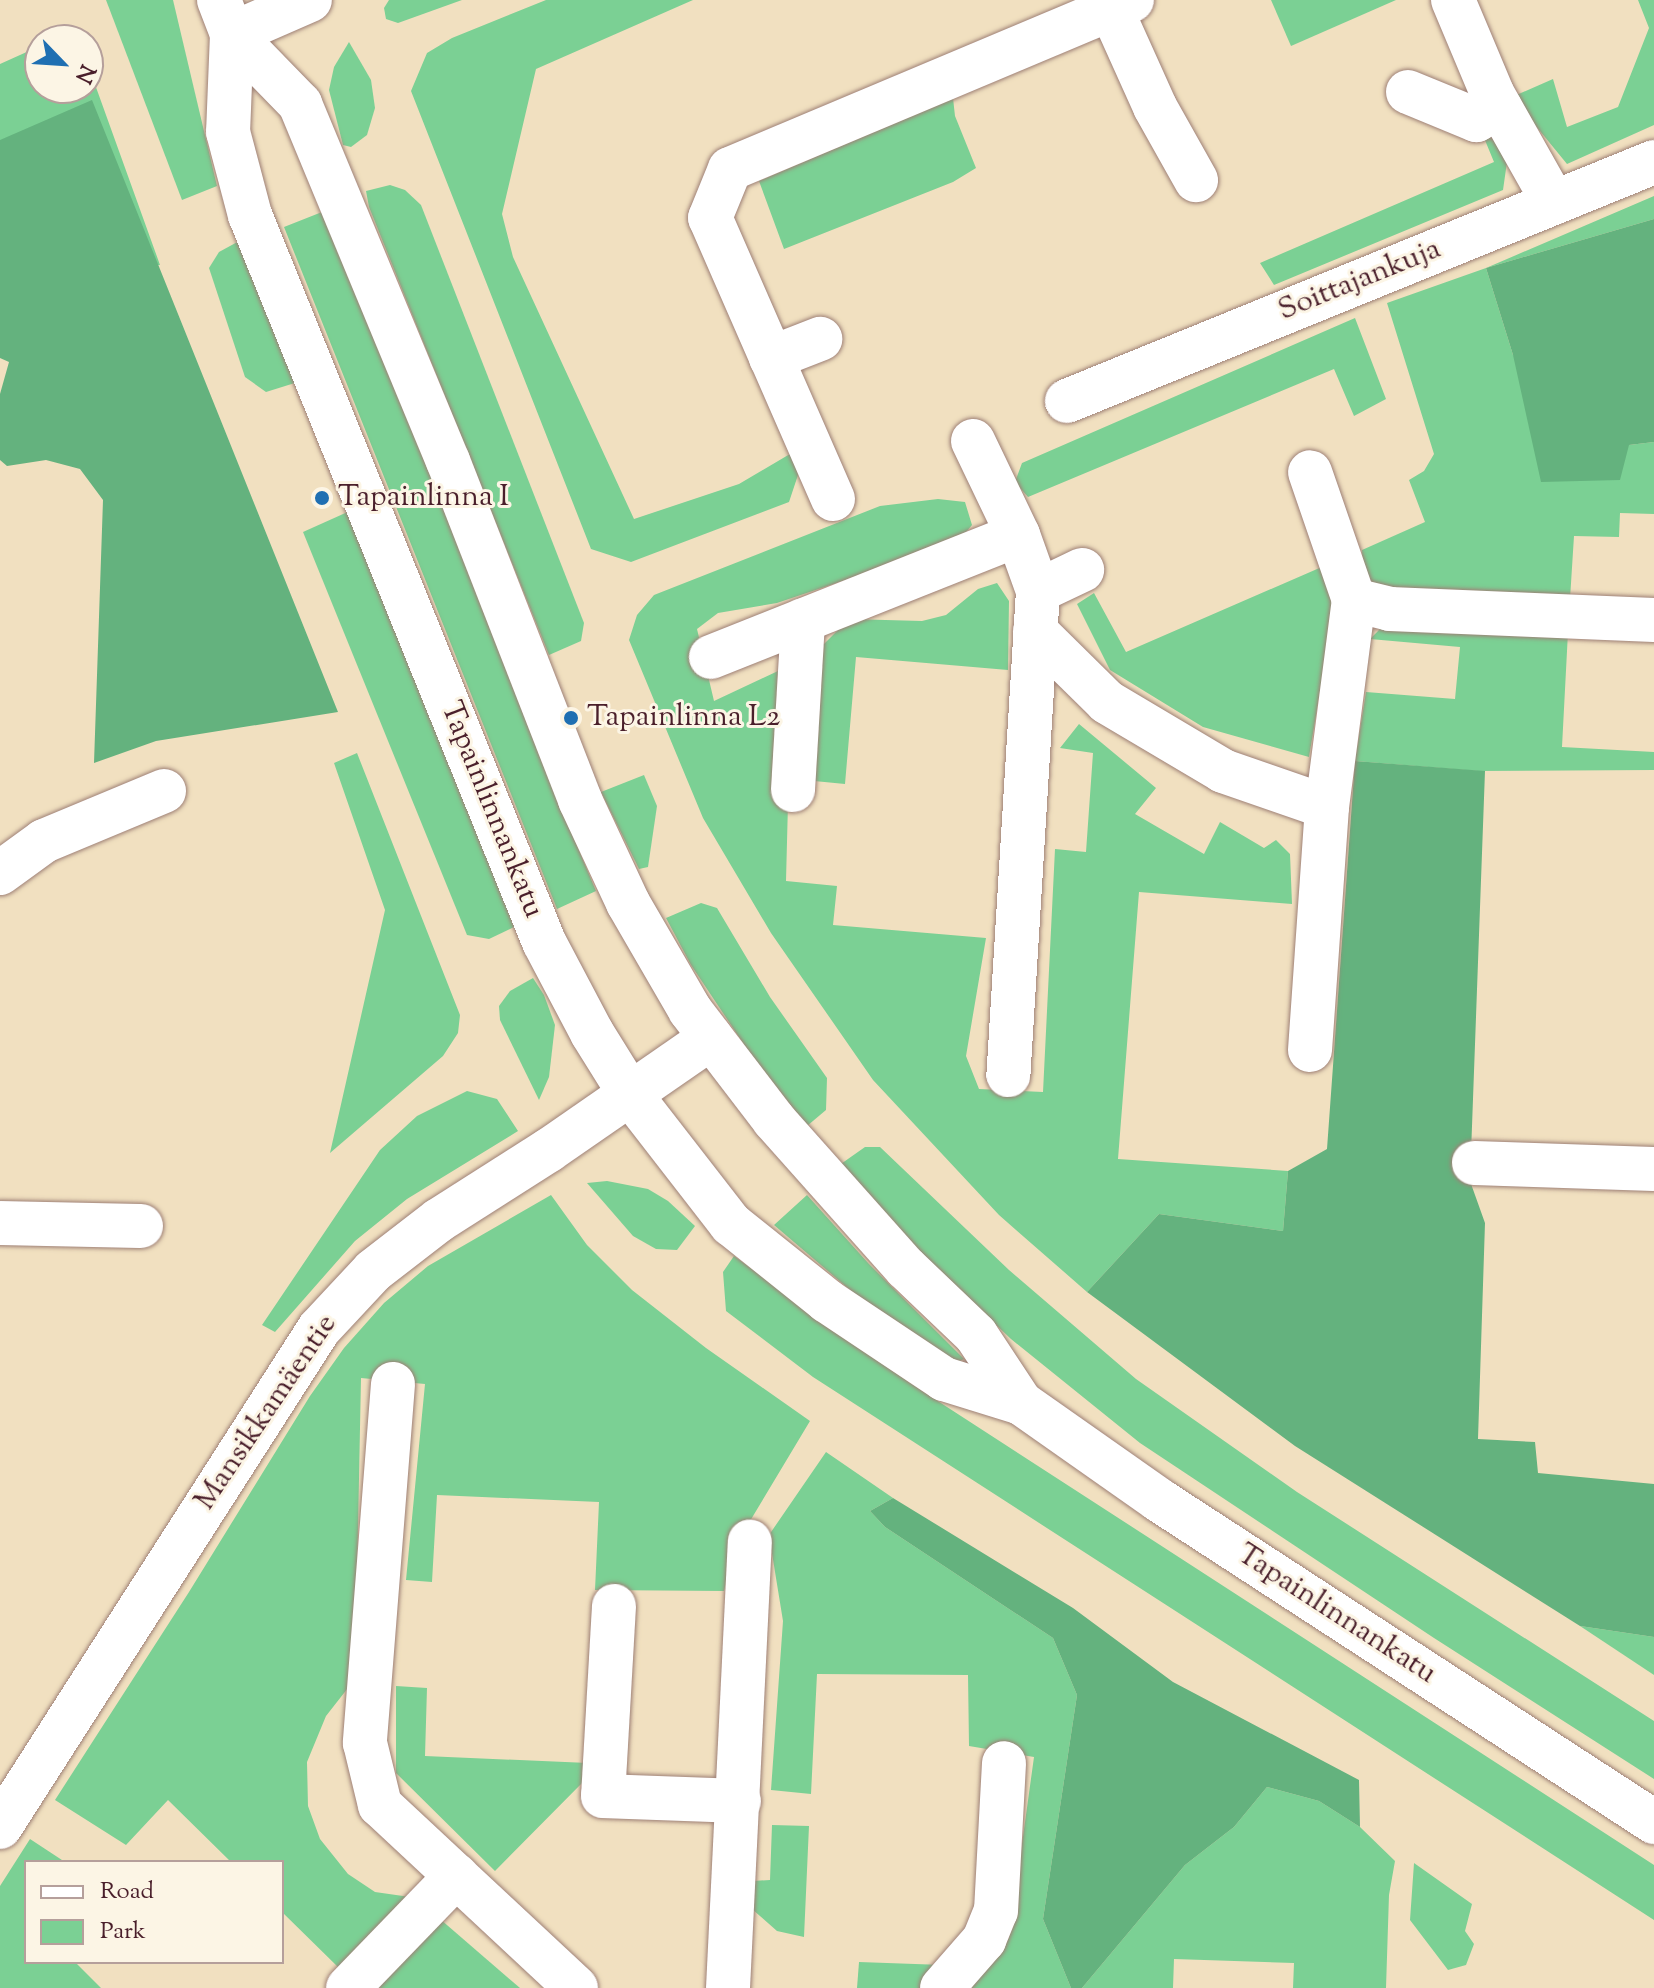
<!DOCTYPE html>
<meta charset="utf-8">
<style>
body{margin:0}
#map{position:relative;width:1654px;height:1988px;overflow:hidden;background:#f1e0c0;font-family:"Sorts Mill Goudy",serif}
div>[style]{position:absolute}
.green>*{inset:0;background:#7bd094}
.forest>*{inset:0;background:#64b27e}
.roads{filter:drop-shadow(0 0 2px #9e8076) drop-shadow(0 0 2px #9e8076)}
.minor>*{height:44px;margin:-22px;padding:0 22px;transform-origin:22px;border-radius:22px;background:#fff}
.dots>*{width:22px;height:22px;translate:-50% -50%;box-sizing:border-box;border:4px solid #fcf5e5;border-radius:50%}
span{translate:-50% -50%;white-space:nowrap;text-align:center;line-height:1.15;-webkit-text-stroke:6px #fcf5e5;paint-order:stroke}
.street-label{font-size:30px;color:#4a1f2b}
.poi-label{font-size:30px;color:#4a1f2b}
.left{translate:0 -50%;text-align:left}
.legend{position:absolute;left:24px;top:1860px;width:260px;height:104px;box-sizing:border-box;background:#fcf5e5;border:2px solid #b59f9b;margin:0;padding:10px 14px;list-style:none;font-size:24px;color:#4a1f2b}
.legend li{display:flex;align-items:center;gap:16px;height:40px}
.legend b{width:40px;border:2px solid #b59f9b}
.north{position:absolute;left:24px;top:24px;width:80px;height:80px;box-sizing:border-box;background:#fcf5e5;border:2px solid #b59f9b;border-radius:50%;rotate:115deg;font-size:22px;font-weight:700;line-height:32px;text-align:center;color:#4a1f2b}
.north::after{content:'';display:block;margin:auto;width:28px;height:36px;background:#1f6fb2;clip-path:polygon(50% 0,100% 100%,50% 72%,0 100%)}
</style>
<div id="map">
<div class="green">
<i style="clip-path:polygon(106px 0,173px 0,217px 186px,182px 200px)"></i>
<i style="clip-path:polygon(389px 0,462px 0,398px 23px,386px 19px,384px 8px)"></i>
<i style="clip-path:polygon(546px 0,693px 0,536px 69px,502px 214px,513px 257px,634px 519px,739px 484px,795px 451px,798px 475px,789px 502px,631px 562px,591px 549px,411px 91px,427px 53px,452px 38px)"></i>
<i style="clip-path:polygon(1271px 0,1396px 0,1291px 46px)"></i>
<i style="clip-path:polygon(1638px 0,1654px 0,1654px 125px,1567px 164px,1512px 97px,1553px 79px,1567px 127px,1618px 107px,1649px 28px)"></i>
<i style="clip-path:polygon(349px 42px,371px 80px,375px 108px,367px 135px,351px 147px,343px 145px,329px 90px,334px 67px)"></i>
<i style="clip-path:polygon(40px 46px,40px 88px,88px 88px,88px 65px,160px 265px,0 267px,0 64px)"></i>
<i style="clip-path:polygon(953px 98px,955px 116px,976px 168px,953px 182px,784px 249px,759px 181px)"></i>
<i style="clip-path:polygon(1482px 133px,1498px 138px,1507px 162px,1503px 190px,1274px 285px,1260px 263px,1494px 162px)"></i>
<i style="clip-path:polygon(390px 185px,405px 190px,421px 205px,584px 623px,581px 641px,549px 655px,369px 207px,366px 191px)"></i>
<i style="clip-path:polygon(1654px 196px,1654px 219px,1486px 268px,1513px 355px,1629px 445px,1654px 442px,1654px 514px,1620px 513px,1619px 537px,1574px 536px,1570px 599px,1394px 594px,1373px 585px,1363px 577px,1362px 550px,1425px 522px,1409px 480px,1424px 471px,1434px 454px,1387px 303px,1486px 268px)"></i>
<i style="clip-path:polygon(322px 212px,460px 545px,540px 757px,596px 891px,557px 909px,284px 227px)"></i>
<i style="clip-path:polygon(241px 240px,298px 382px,266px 392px,245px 377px,209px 268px,219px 252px)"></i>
<i style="clip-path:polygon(1355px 318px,1386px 399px,1354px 416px,1334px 369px,1028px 497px,1015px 482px,1022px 463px)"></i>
<i style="clip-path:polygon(938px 499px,965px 502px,972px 525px,958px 542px,777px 603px,718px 613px,697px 629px,714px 701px,778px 671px,774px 801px,788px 803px,786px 881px,837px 886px,833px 925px,986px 938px,966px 1056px,979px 1089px,1043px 1092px,1055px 849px,1086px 852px,1093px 753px,1060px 748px,1079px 724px,1156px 788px,1135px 814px,1204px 854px,1220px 822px,1264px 848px,1276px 840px,1290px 854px,1292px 904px,1139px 892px,1118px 1159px,1288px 1171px,1283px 1231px,1159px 1214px,1087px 1292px,999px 1215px,873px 1080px,771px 933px,703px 818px,629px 640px,637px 615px,654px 595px,880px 506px)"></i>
<i style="clip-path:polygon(352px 510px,514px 927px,489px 939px,467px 935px,303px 532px)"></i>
<i style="clip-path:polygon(1324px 566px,1336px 596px,1309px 757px,1203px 727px,1110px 670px,1077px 604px,1094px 593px,1126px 652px)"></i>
<i style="clip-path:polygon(997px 583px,1009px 601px,1008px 670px,856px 657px,845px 784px,804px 780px,811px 657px,849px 619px,922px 621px,946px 615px,978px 589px)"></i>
<i style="clip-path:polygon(1385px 624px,1568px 632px,1562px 747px,1654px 752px,1654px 770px,1478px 771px,1355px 761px,1366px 692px,1455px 699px,1460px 647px,1370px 639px)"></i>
<i style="clip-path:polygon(357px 753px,460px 1015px,458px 1033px,443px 1056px,330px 1153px,385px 910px,334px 763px)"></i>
<i style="clip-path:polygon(644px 775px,657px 806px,648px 867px,639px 869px,601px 792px)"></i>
<i style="clip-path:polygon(701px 903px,717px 908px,770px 997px,827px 1078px,826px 1110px,807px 1126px,749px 1052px,691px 965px,666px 918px)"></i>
<i style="clip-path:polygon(533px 978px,544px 995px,555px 1025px,549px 1077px,539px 1100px,500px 1020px,499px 1006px,510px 991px)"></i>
<i style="clip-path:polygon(467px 1091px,497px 1099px,518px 1131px,407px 1199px,355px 1241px,275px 1332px,262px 1325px,380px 1150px,417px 1116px)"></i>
<i style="clip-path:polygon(865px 1147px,880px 1147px,1009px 1270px,1136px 1379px,1297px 1492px,1654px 1721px,1654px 1779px,1434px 1638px,1140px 1443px,1011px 1339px,920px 1253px,838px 1166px)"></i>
<i style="clip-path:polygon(607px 1181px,648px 1189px,668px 1201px,695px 1226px,677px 1250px,656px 1249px,633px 1236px,587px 1183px)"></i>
<i style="clip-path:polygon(551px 1195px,587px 1245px,632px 1290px,706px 1348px,810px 1421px,735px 1546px,724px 1591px,595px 1590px,599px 1502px,437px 1495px,432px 1582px,406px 1580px,425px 1384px,361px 1378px,355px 1679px,326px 1716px,307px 1762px,308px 1806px,320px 1839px,348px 1874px,375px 1892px,410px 1897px,339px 1968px,282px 1912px,282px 1862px,231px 1862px,168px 1800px,126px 1845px,55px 1800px,189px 1592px,310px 1396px,344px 1348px,384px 1303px,428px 1266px)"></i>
<i style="clip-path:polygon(807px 1195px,869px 1264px,964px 1359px,955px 1363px,863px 1301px,774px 1225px)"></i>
<i style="clip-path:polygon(734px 1256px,910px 1383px,1654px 1865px,1654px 1920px,813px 1377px,726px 1311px,723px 1272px)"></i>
<i style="clip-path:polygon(826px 1452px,893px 1498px,870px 1511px,885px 1527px,1053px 1638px,1077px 1695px,1043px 1919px,1071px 1988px,964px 1988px,1009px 1938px,1034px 1757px,969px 1746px,968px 1675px,817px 1674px,811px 1794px,771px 1790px,783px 1621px,769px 1535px)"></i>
<i style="clip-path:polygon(1580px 1626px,1654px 1637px,1654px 1675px)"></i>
<i style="clip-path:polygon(396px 1686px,427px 1688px,425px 1756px,588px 1763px,587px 1778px,495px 1871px,396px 1773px)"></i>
<i style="clip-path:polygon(1267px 1787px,1319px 1801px,1360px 1827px,1395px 1861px,1389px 1895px,1386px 1988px,1293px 1988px,1294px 1963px,1174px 1959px,1173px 1988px,1082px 1988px,1185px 1865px,1234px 1827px)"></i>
<i style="clip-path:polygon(772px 1825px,809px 1826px,804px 1937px,777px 1931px,752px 1909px,753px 1881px,770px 1880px)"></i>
<i style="clip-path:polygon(30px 1839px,65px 1862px,26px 1862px,26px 1962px,75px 1962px,101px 1988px,0 1988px,0 1886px)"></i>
<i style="clip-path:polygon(1414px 1863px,1472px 1904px,1465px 1931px,1474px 1944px,1466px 1965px,1448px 1970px,1410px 1920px)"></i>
<i style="clip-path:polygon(440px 1919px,520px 1988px,376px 1988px)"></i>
<i style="clip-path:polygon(859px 1962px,943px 1965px,922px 1988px,857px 1988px)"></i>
</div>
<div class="forest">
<i style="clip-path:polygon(92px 100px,338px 712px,156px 741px,94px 763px,103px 500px,80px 469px,46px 460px,7px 466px,0 460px,0 394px,9px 362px,0 358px,0 140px)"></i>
<i style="clip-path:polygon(1654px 219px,1654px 442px,1629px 445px,1620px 480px,1541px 482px,1513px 355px,1486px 268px)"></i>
<i style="clip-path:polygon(1355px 761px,1485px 771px,1470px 1181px,1485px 1223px,1478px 1439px,1535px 1442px,1538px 1473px,1654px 1484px,1654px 1637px,1580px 1626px,1295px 1446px,1087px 1292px,1159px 1214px,1283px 1231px,1288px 1171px,1327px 1149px)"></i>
<i style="clip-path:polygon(893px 1498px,1073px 1608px,1173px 1682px,1359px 1780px,1360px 1827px,1319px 1801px,1267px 1787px,1234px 1827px,1185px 1865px,1082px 1988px,1071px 1988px,1043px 1919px,1077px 1695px,1053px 1638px,885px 1527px,870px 1511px)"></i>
</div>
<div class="roads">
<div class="minor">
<i style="left:219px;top:0;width:36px;rotate:69deg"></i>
<i style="left:232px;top:34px;width:98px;rotate:45.8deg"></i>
<i style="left:300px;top:104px;width:386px;rotate:67.5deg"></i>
<i style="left:448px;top:461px;width:364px;rotate:68.7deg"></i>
<i style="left:580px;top:800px;width:114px;rotate:65deg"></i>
<i style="left:628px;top:903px;width:124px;rotate:59.9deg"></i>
<i style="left:690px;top:1010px;width:138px;rotate:52.6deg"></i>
<i style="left:774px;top:1120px;width:198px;rotate:48.3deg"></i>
<i style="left:906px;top:1268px;width:97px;rotate:43.7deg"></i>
<i style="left:976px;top:1335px;width:82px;rotate:56.5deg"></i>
<i style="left:1453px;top:0;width:101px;rotate:67.2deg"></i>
<i style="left:1492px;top:93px;width:126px;rotate:60.6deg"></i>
<i style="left:1111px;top:9px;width:107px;rotate:65.8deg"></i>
<i style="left:1155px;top:107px;width:84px;rotate:60.7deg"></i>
<i style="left:232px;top:34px;width:98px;rotate:92.3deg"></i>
<i style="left:228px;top:132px;width:86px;rotate:75.2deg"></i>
<i style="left:250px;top:215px;width:784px;rotate:67.98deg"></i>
<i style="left:544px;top:942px;width:103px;rotate:62.2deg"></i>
<i style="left:592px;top:1033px;width:72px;rotate:58.1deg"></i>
<i style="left:630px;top:1094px;width:165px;rotate:52.2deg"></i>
<i style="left:731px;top:1224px;width:123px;rotate:38.7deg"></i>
<i style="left:827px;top:1301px;width:141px;rotate:33.7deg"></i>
<i style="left:944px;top:1379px;width:81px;rotate:17.3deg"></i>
<i style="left:1021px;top:1403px;width:169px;rotate:35.1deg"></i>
<i style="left:1159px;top:1500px;width:591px;rotate:33.04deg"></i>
<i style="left:232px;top:34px;width:85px;rotate:-23.6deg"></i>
<i style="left:1408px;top:92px;width:74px;rotate:22.4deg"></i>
<i style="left:1476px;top:120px;width:27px;rotate:-28deg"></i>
<i style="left:771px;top:358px;width:53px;rotate:-21.2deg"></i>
<i style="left:1067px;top:401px;width:634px;rotate:-22.15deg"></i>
<i style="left:973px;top:441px;width:104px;rotate:64.4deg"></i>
<i style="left:1018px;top:535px;width:59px;rotate:70.3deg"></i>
<i style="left:1038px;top:591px;width:485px;rotate:93.5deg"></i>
<i style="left:833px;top:499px;width:307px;rotate:-113.6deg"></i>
<i style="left:710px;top:218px;width:53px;rotate:-67.8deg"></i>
<i style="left:730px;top:169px;width:436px;rotate:-22.8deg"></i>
<i style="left:1038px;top:591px;width:49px;rotate:-25.5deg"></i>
<i style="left:1354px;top:600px;width:37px;rotate:14deg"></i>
<i style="left:1390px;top:609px;width:264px;rotate:2.4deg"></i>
<i style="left:1035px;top:631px;width:101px;rotate:44.6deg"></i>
<i style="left:1107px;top:702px;width:135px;rotate:30.7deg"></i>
<i style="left:1223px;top:771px;width:110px;rotate:19.1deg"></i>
<i style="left:1327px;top:807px;width:209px;rotate:-82.6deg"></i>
<i style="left:1354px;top:600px;width:135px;rotate:-109deg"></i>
<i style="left:711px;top:657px;width:330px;rotate:-21.7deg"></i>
<i style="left:793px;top:790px;width:170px;rotate:-86.6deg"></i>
<i style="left:0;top:873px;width:54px;rotate:-36deg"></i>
<i style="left:44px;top:841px;width:130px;rotate:-22.6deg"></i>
<i style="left:1310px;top:1050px;width:244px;rotate:-86deg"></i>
<i style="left:1474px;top:1163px;width:180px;rotate:1.9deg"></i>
<i style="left:0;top:1223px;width:141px;rotate:1.2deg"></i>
<i style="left:393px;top:1384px;width:360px;rotate:94.5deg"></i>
<i style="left:365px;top:1743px;width:64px;rotate:76.4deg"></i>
<i style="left:380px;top:1805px;width:268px;rotate:43deg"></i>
<i style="left:614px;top:1606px;width:190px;rotate:93.3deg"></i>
<i style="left:603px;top:1796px;width:136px;rotate:2.1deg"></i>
<i style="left:0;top:1827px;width:591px;rotate:-57.36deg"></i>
<i style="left:319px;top:1329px;width:79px;rotate:-47deg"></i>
<i style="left:373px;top:1271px;width:83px;rotate:-37.7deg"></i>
<i style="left:439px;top:1220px;width:130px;rotate:-32.5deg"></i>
<i style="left:549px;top:1150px;width:197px;rotate:-34.7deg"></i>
<i style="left:348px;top:1988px;width:156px;rotate:-46deg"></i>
<i style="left:728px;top:1988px;width:447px;rotate:-87.2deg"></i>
<i style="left:942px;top:1988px;width:64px;rotate:-48.8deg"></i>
<i style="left:984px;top:1940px;width:31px;rotate:-68deg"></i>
<i style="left:996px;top:1911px;width:148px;rotate:-86.9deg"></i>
</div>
</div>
<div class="dots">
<i style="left:322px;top:498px;background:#1f6fb2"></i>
<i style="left:571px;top:718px;background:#1f6fb2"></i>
</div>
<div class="street-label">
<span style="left:1360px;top:281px;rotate:-22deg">Soittajankuja</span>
<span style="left:491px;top:810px;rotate:68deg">Tapainlinnankatu</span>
<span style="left:267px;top:1413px;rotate:-56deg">Mansikkamäentie</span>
<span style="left:1336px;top:1615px;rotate:33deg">Tapainlinnankatu</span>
</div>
<div class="poi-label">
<span class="left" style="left:338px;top:498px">Tapainlinna I</span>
<span class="left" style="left:587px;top:718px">Tapainlinna L2</span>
</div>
<ul class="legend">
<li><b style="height:10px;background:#fff"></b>Road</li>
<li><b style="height:22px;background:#7bd094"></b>Park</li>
</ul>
<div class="north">N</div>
</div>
